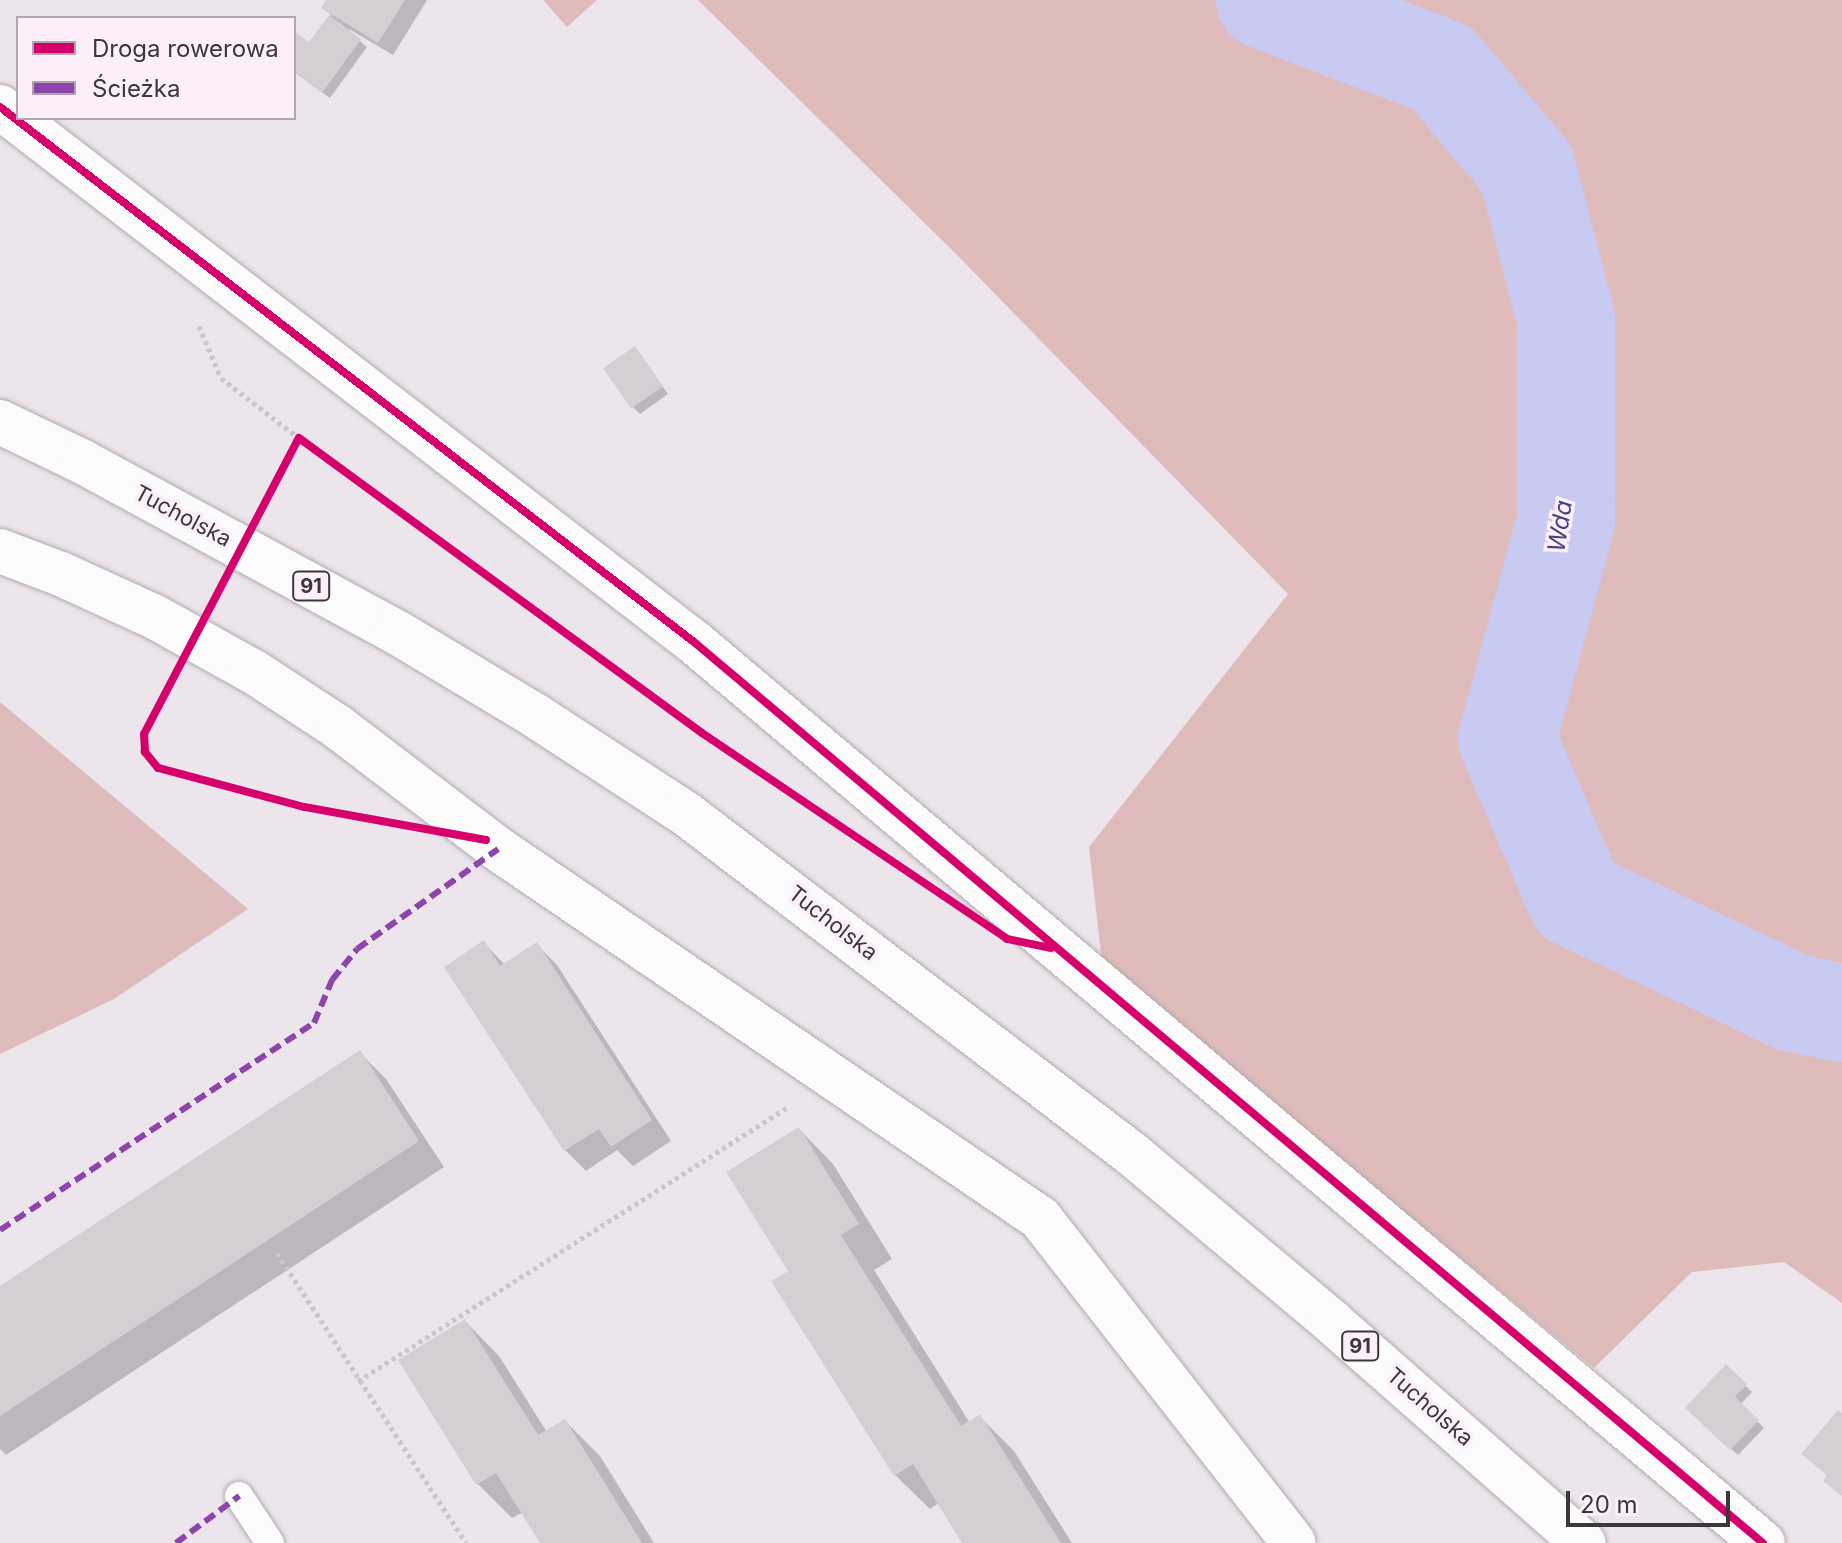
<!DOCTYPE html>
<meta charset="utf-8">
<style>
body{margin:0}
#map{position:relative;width:1842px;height:1543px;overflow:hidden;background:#ece5eb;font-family:Inter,sans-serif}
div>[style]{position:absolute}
.forest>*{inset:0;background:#e0bbbb}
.shadow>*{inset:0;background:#0003}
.river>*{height:98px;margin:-49px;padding:0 49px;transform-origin:49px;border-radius:49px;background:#c9caf1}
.building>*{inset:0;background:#d5cfd3;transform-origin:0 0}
.path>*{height:5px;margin-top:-2.5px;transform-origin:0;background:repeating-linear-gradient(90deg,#c9c7c9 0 4px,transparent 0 8px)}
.roads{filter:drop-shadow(0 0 2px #b0abaf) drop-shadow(0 0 2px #b0abaf)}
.lane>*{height:28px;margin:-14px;padding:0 14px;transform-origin:14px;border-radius:14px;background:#fcfbfc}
.street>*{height:44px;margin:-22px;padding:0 22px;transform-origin:22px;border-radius:22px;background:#fcfbfc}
.primary>*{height:44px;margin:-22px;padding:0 22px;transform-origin:22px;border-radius:22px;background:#fcfbfc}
.quiet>*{height:6px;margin-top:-3px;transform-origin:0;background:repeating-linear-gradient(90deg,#8e44ad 0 12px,transparent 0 18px)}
.cycleway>*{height:8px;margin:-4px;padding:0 4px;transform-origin:4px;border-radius:4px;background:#d6006c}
span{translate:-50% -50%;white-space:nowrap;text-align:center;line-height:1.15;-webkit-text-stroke:7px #fdeffa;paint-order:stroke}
.shield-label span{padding:2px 6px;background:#fdeffa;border:2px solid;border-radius:6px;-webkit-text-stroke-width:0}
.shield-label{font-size:20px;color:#3c373b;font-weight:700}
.street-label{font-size:22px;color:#3c373b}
.water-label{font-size:24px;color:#434383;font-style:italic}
.legend{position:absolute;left:16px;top:16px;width:280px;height:104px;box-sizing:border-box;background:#fdeffa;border:2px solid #b0a5ae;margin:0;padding:10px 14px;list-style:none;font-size:24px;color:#3c373b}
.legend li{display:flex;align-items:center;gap:16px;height:40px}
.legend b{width:40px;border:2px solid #b0a5ae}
.scale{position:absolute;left:1566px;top:1491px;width:164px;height:36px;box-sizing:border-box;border:4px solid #3c373b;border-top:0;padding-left:10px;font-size:24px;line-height:28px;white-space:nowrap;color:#3c373b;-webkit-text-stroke:6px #fdeffa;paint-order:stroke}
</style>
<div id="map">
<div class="forest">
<i style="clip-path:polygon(543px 0,597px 0,567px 27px)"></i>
<i style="clip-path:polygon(698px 0,1842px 0,1842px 1303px,1784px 1262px,1692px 1272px,1594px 1368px,1102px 963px,1089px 847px,1288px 594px,959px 257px)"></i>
<i style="clip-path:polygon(0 702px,248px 909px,114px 999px,0 1054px)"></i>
</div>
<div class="shadow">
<i style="clip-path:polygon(328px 0,427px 0,393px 55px,349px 29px,348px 31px,367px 47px,330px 98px,294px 72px,294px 34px,309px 44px,331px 15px,324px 8px)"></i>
<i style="clip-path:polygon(635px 349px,668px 394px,640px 414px,633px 407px)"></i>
<i style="clip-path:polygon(484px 943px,505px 965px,537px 945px,557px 965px,671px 1141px,633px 1166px,617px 1150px,586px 1171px,565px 1150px)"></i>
<i style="clip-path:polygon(360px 1053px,386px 1079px,444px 1167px,6px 1455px,0 1449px,0 1289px)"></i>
<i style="clip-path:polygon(799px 1129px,833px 1164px,892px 1259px,874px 1270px,970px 1423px,980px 1417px,1014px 1451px,1072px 1543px,964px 1543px,939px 1503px,930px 1509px,895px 1475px,790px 1272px)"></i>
<i style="clip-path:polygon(465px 1321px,499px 1356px,547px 1432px,565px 1421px,600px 1456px,654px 1543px,542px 1543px,523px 1512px,512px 1518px,478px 1484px,401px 1360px)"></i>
<i style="clip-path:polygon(1726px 1367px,1752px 1392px,1740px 1405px,1764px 1428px,1738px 1455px,1688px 1408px)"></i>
</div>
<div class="river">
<i style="left:1265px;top:0;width:190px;rotate:21deg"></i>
<i style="left:1442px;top:68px;width:132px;rotate:49.9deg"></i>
<i style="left:1527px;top:169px;width:155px;rotate:75.4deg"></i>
<i style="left:1566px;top:319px;width:202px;rotate:90deg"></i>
<i style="left:1566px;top:521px;width:226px;rotate:105.1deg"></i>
<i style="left:1507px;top:739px;width:174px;rotate:66.7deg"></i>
<i style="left:1576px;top:899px;width:242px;rotate:25.5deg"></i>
<i style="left:1794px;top:1003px;width:49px;rotate:11.8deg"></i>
</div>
<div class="building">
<i style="clip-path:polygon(326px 0,405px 0,378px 43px,321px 8px)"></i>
<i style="clip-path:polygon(329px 15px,361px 39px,322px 93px,294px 72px,294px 31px,309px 42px)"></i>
<i style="left:635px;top:346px;width:49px;height:39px;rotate:55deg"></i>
<i style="clip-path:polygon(484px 940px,500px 966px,537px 942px,652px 1120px,611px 1147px,599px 1129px,564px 1151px,444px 967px)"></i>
<i style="clip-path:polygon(360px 1050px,419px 1141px,0 1416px,0 1286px)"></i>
<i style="clip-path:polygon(799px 1127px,859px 1224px,841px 1235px,961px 1426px,980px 1414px,1061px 1543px,962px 1543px,913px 1464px,894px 1476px,771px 1281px,788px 1271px,726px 1172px)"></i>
<i style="clip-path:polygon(465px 1319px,538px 1435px,565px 1419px,642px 1543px,540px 1543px,496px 1473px,476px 1485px,398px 1360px)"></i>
<i style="clip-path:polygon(1726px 1364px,1747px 1384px,1735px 1397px,1759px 1420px,1730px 1450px,1685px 1408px)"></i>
<i style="clip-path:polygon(1838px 1410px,1842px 1413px,1842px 1496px,1823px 1481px,1827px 1475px,1801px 1454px)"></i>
</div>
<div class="path">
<i style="left:199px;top:326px;width:56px;rotate:67.1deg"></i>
<i style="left:221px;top:378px;width:98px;rotate:37.6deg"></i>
<i style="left:280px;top:474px;width:41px;rotate:-62.2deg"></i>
<i style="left:299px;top:438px;width:499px;rotate:36.2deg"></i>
<i style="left:702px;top:733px;width:95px;rotate:33.9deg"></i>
<i style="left:167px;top:689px;width:51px;rotate:117.1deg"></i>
<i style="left:144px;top:734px;width:18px;rotate:87deg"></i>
<i style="left:145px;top:752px;width:21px;rotate:51deg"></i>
<i style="left:158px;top:768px;width:151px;rotate:15deg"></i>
<i style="left:304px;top:807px;width:68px;rotate:10.2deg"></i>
<i style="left:277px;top:1253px;width:346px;rotate:56.9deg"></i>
<i style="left:358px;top:1381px;width:510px;rotate:-32.51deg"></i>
</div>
<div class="roads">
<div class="lane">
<i style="left:239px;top:1496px;width:56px;rotate:56.6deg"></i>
</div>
<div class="street">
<i style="left:0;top:107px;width:876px;rotate:37.63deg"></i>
<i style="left:694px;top:642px;width:1398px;rotate:40.13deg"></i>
<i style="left:0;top:551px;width:65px;rotate:20.7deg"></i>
<i style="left:61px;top:574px;width:103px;rotate:24.6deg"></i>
<i style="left:155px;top:617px;width:113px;rotate:29.1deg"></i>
<i style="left:254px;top:672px;width:100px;rotate:33.2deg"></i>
<i style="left:338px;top:727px;width:201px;rotate:37.3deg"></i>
<i style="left:498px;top:849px;width:656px;rotate:34.25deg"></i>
<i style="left:1040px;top:1218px;width:412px;rotate:52deg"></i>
</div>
<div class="primary">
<i style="left:0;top:422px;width:92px;rotate:25.7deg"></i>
<i style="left:83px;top:462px;width:358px;rotate:28.5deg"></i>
<i style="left:398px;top:633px;width:161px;rotate:31deg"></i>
<i style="left:536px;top:716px;width:178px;rotate:33.1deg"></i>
<i style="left:685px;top:813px;width:562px;rotate:37.34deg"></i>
<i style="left:1132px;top:1154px;width:261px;rotate:40deg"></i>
<i style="left:1332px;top:1322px;width:335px;rotate:41.3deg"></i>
</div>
</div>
<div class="quiet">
<i style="left:0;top:1230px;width:376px;rotate:-33.4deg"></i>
<i style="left:314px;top:1023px;width:47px;rotate:-67.3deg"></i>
<i style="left:332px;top:980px;width:40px;rotate:-51deg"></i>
<i style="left:357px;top:949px;width:173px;rotate:-35.3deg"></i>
<i style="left:176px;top:1543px;width:79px;rotate:-36.7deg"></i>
</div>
<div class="cycleway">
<i style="left:0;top:107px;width:876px;rotate:37.63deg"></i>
<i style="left:694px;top:642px;width:1398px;rotate:40.13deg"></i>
<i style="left:486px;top:840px;width:185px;rotate:-169.7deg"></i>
<i style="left:304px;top:807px;width:151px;rotate:-165deg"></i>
<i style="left:158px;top:768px;width:21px;rotate:-129deg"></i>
<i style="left:145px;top:752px;width:18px;rotate:-93deg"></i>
<i style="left:144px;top:734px;width:334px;rotate:-62.4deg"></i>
<i style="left:299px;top:438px;width:499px;rotate:36.2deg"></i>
<i style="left:702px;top:733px;width:368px;rotate:34deg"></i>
<i style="left:1007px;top:939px;width:45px;rotate:11.6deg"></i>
</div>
<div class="shield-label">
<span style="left:311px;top:586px">91</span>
<span style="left:1360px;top:1346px">91</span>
</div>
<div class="street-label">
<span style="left:183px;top:516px;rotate:28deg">Tucholska</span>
<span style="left:833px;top:923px;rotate:38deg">Tucholska</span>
<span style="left:1430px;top:1407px;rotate:41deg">Tucholska</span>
</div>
<div class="water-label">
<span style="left:1560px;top:526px;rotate:-81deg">Wda</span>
</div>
<ul class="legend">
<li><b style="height:10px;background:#d6006c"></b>Droga rowerowa</li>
<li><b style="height:10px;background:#8e44ad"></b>Ścieżka</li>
</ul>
<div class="scale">20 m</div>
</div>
